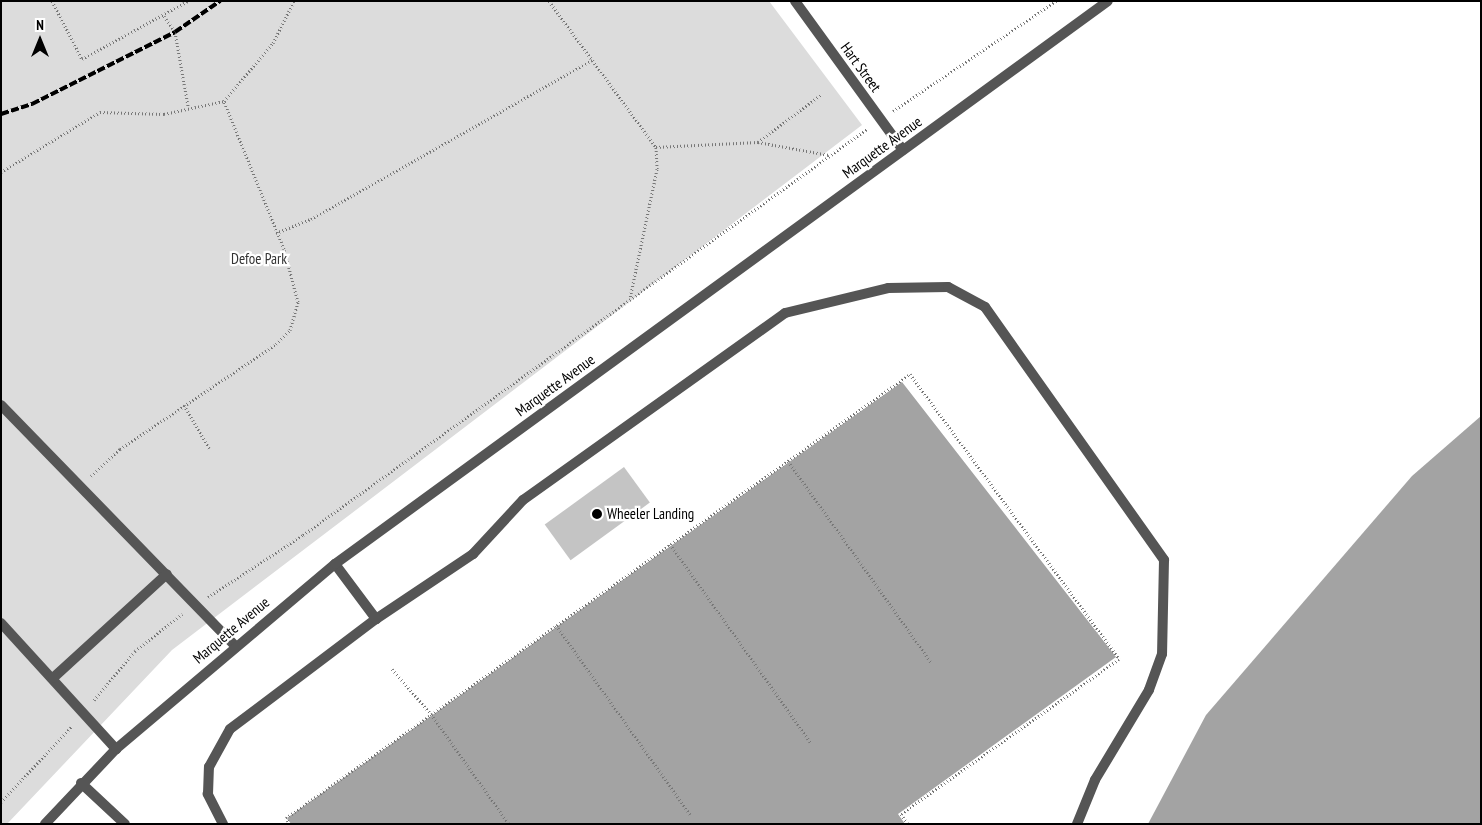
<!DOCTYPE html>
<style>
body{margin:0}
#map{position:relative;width:1482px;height:825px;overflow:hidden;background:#fff;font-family:"PT Sans Narrow",sans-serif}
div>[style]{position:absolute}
.green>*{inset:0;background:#dcdcdc}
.water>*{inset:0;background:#a3a3a3}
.building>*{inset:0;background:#c4c4c4;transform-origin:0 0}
.path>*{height:3px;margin-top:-1.5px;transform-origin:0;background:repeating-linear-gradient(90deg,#777 0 1px,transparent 0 3.5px)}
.service>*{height:10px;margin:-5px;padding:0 5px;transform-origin:5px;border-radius:5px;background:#555}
.minor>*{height:10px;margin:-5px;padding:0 5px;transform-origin:5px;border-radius:5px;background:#555}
.rail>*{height:4px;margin-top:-2px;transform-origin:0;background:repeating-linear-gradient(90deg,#000 0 8px,transparent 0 10.5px)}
.dots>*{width:14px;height:14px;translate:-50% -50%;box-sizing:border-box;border:2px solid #fff;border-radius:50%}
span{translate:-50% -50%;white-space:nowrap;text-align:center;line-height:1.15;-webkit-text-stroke:4.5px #fff;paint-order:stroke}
.street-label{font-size:15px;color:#000}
.park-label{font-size:15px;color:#333}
.poi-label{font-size:15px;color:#000}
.left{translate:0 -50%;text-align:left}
.frame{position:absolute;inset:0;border:2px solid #000;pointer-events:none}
.north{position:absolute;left:15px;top:15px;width:50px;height:50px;-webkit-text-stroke:4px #fff;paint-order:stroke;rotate:0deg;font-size:14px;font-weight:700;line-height:20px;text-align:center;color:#000}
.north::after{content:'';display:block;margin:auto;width:18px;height:22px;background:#000;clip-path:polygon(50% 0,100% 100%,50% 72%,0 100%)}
</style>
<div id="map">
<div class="green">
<i style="clip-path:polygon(1px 1px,769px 1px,862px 125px,172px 650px,7px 824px,1px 824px)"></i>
</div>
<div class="water">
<i style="clip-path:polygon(902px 382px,1116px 657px,898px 814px,905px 824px,291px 824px,287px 818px)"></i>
<i style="clip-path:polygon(1481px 416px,1481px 824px,1148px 824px,1206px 715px,1412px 476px)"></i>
</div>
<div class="building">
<i style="left:624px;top:467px;width:44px;height:98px;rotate:54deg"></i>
</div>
<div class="path">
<i style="left:52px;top:1px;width:65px;rotate:62.7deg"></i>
<i style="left:82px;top:59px;width:121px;rotate:-28.7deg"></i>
<i style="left:549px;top:1px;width:181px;rotate:53.8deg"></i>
<i style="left:656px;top:147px;width:22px;rotate:87deg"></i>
<i style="left:657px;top:169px;width:132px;rotate:101.8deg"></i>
<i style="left:164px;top:16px;width:19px;rotate:55deg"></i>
<i style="left:175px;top:32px;width:75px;rotate:80deg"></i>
<i style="left:893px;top:111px;width:197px;rotate:-34deg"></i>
<i style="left:758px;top:142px;width:80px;rotate:-36.9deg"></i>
<i style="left:656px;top:147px;width:102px;rotate:-2.8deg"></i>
<i style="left:758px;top:142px;width:72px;rotate:10.4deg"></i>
<i style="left:1px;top:172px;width:116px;rotate:-31.2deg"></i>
<i style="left:100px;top:112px;width:64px;rotate:1.8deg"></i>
<i style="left:164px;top:114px;width:61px;rotate:-12.2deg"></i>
<i style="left:224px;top:101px;width:76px;rotate:-49.8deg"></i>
<i style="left:273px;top:43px;width:47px;rotate:-63.4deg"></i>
<i style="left:276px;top:233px;width:38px;rotate:-22deg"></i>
<i style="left:311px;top:219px;width:323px;rotate:-29.5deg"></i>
<i style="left:184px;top:405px;width:50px;rotate:59.8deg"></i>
<i style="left:788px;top:461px;width:247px;rotate:54.6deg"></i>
<i style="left:91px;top:476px;width:40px;rotate:-43deg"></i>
<i style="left:120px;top:449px;width:188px;rotate:-33.9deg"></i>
<i style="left:276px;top:344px;width:20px;rotate:-45deg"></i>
<i style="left:290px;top:330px;width:29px;rotate:-74deg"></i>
<i style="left:298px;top:302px;width:55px;rotate:-104.8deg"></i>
<i style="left:284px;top:249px;width:160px;rotate:-112.1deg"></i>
<i style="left:670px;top:544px;width:244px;rotate:54.7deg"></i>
<i style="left:208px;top:597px;width:113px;rotate:-33.1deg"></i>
<i style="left:303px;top:535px;width:695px;rotate:-35.75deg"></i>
<i style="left:556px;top:625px;width:232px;rotate:54.7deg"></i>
<i style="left:392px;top:669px;width:60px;rotate:49.1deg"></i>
<i style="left:431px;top:714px;width:135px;rotate:54.7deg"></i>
<i style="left:94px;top:700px;width:64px;rotate:-50.1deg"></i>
<i style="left:135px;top:651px;width:60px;rotate:-38.2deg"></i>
<i style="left:1px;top:802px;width:104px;rotate:-46.9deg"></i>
<i style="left:290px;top:824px;width:7px;rotate:-124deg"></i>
<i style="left:286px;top:818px;width:766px;rotate:-35.43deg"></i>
<i style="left:910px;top:374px;width:353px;rotate:53.7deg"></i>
<i style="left:1119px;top:659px;width:267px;rotate:144.6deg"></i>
<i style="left:901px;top:814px;width:12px;rotate:55deg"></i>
</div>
<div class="service">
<i style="left:1px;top:405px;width:334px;rotate:45.8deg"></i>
<i style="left:1px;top:623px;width:171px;rotate:47.6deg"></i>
<i style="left:53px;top:678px;width:154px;rotate:-42.4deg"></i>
<i style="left:223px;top:824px;width:34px;rotate:-117deg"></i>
<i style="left:208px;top:794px;width:27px;rotate:-88deg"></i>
<i style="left:209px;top:767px;width:43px;rotate:-61.1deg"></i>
<i style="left:230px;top:729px;width:183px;rotate:-37deg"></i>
<i style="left:376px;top:619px;width:117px;rotate:-33.8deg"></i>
<i style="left:473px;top:554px;width:74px;rotate:-47.2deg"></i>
<i style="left:523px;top:500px;width:322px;rotate:-35.5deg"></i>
<i style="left:785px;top:313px;width:106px;rotate:-13.6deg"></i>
<i style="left:888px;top:288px;width:60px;rotate:-1deg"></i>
<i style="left:948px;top:287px;width:42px;rotate:28.4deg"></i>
<i style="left:985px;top:307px;width:310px;rotate:54.7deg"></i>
<i style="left:1164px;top:560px;width:94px;rotate:91.2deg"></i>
<i style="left:1162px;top:654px;width:38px;rotate:110deg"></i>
<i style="left:1149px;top:690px;width:105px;rotate:121deg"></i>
<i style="left:1095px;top:780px;width:48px;rotate:112.2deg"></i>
</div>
<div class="minor">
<i style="left:795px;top:1px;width:184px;rotate:54.1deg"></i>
<i style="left:335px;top:564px;width:69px;rotate:53.3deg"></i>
<i style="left:81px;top:783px;width:60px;rotate:43deg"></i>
<i style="left:45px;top:824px;width:103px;rotate:-46.6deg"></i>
<i style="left:116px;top:749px;width:287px;rotate:-40.2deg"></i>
<i style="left:335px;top:564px;width:956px;rotate:-36.07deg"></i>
</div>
<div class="rail">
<i style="left:1px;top:114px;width:33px;rotate:-18deg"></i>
<i style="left:32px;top:104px;width:160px;rotate:-26.7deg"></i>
<i style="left:175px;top:32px;width:55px;rotate:-34.6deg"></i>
</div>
<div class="dots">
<i style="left:597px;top:514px;background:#000"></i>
</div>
<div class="street-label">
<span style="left:861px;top:67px;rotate:54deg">Hart Street</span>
<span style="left:882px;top:147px;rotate:-36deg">Marquette Avenue</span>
<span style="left:555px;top:385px;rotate:-36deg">Marquette Avenue</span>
<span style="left:231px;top:630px;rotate:-40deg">Marquette Avenue</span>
</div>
<div class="park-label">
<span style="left:259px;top:259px">Defoe Park</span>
</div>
<div class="poi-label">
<span class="left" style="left:607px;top:514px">Wheeler Landing</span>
</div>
<div class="frame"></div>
<div class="north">N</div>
</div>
